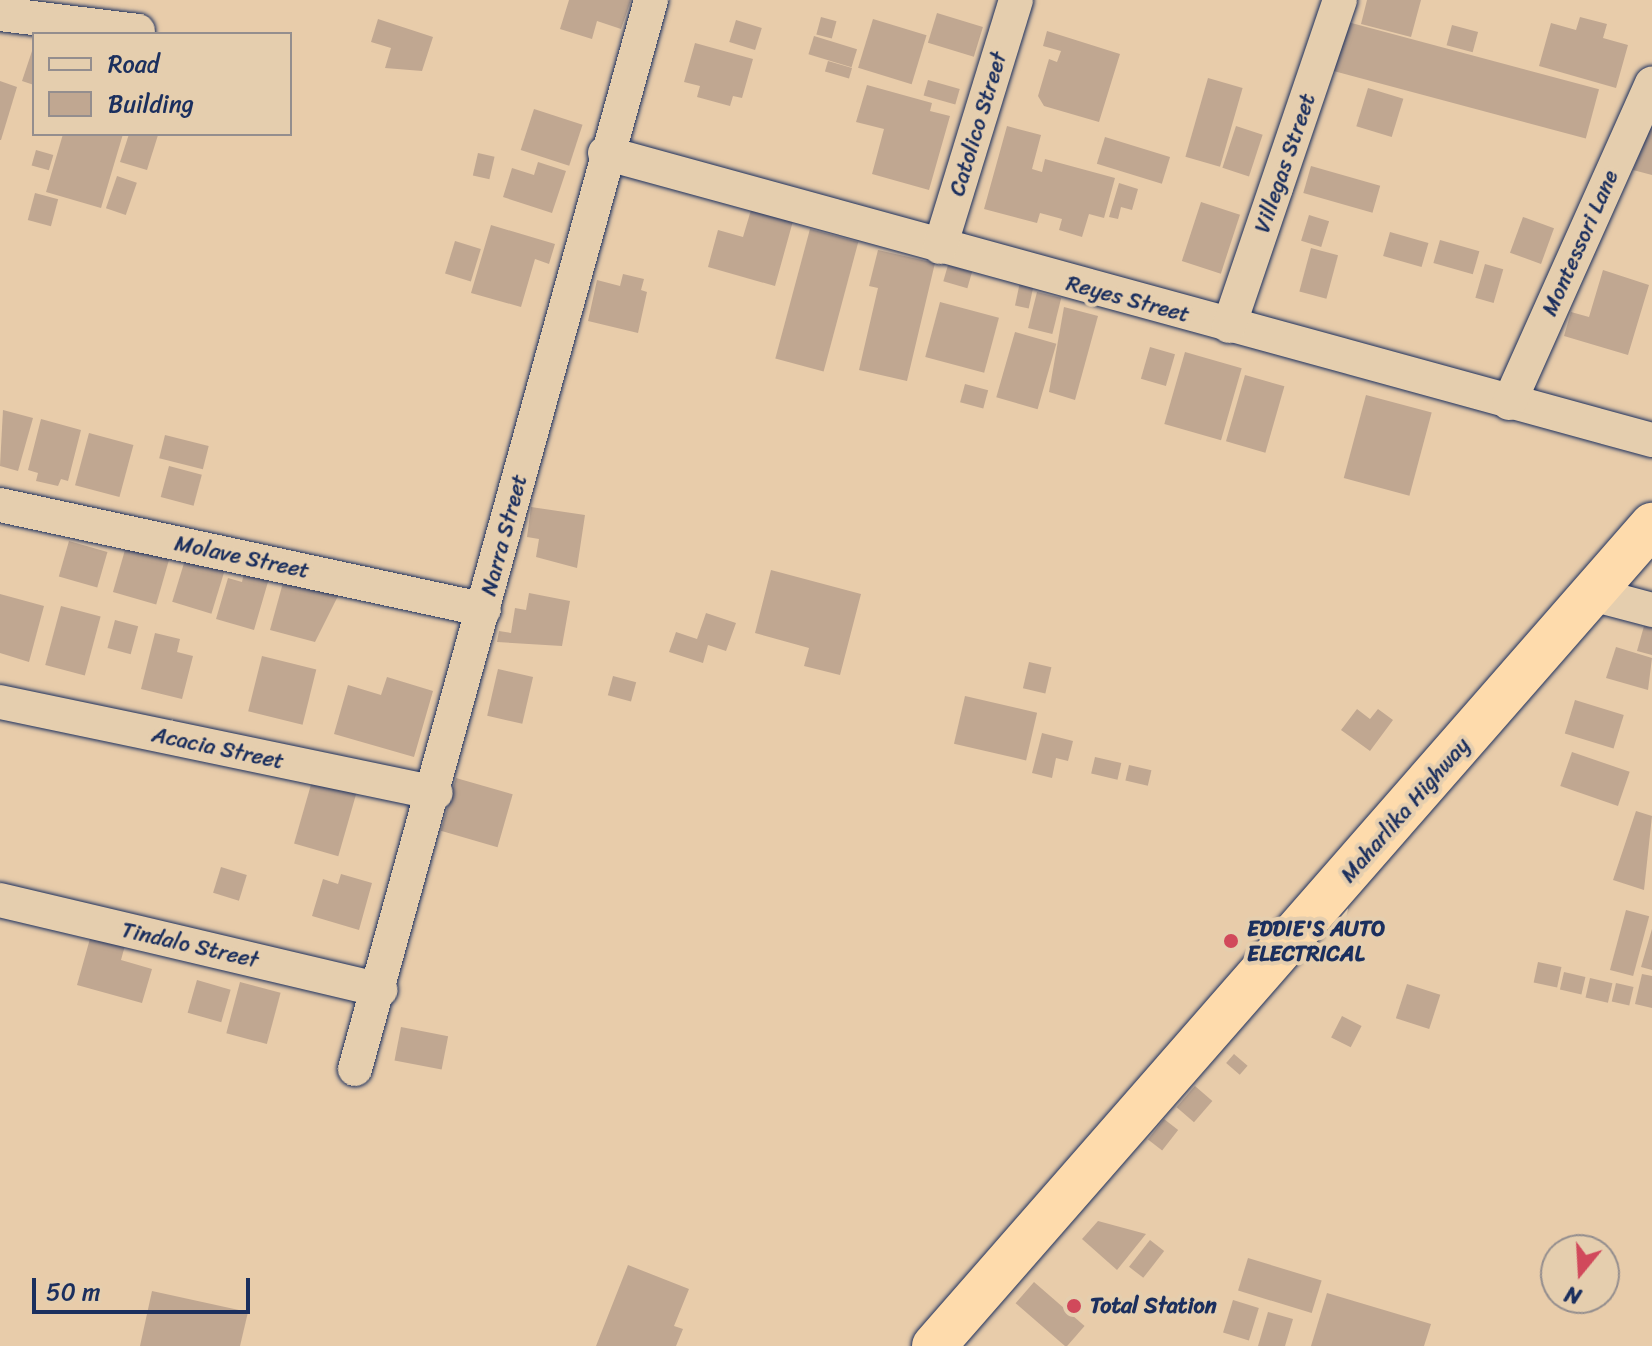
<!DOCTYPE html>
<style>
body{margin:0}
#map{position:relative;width:1652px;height:1346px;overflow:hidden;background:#e8ccaa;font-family:Sriracha,sans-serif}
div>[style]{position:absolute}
.building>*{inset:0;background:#c0a791;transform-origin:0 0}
.roads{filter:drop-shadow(0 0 2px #1b2f5e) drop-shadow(0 0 2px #1b2f5e)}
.minor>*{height:34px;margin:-17px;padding:0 17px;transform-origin:17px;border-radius:17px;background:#e5ceae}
.highway>*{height:44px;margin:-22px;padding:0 22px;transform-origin:22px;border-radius:22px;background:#fedbac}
.dots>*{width:22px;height:22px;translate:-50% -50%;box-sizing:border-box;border:4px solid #e5ceae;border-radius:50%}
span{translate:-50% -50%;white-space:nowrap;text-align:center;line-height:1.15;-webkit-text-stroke:8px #e5ceae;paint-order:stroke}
.street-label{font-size:22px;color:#1b2f5e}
.poi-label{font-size:22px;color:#1b2f5e;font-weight:700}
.left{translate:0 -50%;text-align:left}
.legend{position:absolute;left:32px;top:32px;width:260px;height:104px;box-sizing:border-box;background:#e5ceae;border:2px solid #948e8e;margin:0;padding:10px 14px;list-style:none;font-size:24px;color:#1b2f5e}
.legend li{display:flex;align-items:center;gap:16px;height:40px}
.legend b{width:40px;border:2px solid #948e8e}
.north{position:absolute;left:1540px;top:1234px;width:80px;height:80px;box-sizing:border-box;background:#e5ceae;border:2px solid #948e8e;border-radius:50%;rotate:198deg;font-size:22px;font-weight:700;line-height:32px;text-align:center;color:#1b2f5e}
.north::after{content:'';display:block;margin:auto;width:28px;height:36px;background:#d1495b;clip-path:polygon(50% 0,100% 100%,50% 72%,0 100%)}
.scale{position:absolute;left:32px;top:1278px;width:218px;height:36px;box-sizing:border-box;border:4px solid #1b2f5e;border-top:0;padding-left:10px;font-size:24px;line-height:28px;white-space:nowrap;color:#1b2f5e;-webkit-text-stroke:6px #e5ceae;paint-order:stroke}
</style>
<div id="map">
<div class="building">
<i style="clip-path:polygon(569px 0,631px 0,621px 29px,597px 21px,592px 39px,560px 29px)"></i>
<i style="clip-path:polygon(1367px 0,1421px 0,1411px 37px,1361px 24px)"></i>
<i style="left:937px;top:13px;width:48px;height:31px;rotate:17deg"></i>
<i style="left:821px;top:17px;width:16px;height:18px;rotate:15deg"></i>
<i style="clip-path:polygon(1580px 17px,1607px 24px,1603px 38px,1628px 45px,1616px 88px,1539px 66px,1551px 23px,1576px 30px)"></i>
<i style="clip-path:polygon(378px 19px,433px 37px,422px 71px,385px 68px,391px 48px,371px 42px)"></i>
<i style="left:873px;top:19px;width:56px;height:51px;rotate:17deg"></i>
<i style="left:736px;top:20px;width:27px;height:23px;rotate:17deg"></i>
<i style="left:1344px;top:21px;width:264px;height:51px;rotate:15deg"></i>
<i style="left:1452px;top:25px;width:27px;height:21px;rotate:15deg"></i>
<i style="clip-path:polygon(1047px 31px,1120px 54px,1099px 122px,1044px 106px,1038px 96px,1049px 59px,1057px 62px,1061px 51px,1043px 46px)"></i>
<i style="left:814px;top:36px;width:45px;height:19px;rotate:17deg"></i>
<i style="clip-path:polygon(695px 43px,753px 59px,742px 98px,733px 96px,730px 106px,697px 97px,700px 86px,684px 82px)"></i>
<i style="clip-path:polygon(34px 45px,34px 85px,22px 81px)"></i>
<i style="left:828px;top:61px;width:25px;height:11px;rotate:16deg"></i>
<i style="left:1208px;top:78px;width:36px;height:82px;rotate:16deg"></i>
<i style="left:928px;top:80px;width:33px;height:16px;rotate:16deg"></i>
<i style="clip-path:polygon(0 81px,17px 87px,1px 140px,0 140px)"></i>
<i style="clip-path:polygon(867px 85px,932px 103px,930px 111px,950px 116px,929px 190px,872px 174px,884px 129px,856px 122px)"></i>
<i style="left:1368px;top:88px;width:37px;height:40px;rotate:17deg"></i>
<i style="left:534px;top:109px;width:51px;height:43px;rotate:18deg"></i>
<i style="clip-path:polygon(1007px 126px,1041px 135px,1032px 169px,1042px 172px,1045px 159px,1115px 178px,1104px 218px,1089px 214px,1082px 237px,1059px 230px,1062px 219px,1040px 213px,1037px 223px,984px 209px)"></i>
<i style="left:1236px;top:126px;width:28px;height:44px;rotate:18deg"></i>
<i style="clip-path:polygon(1651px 127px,1652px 127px,1652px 175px,1633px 170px)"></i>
<i style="clip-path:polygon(63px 134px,123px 134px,101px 208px,46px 192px)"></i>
<i style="clip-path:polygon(129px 134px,158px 135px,147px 170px,120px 162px)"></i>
<i style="left:1105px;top:137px;width:68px;height:28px;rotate:17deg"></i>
<i style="left:36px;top:150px;width:18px;height:16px;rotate:16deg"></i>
<i style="left:478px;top:153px;width:17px;height:23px;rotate:13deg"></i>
<i style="clip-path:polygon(538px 162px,566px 171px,552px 213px,503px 197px,512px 168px,534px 175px)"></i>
<i style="left:1311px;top:166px;width:72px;height:28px;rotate:16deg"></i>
<i style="left:117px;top:176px;width:21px;height:34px;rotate:19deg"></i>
<i style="clip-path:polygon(1119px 183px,1138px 189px,1132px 210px,1121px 207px,1118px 219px,1109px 217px)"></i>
<i style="left:35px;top:193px;width:24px;height:28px;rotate:15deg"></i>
<i style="left:1201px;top:202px;width:41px;height:62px;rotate:18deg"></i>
<i style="clip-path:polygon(751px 210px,793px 221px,775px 286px,708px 267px,718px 230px,743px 237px)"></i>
<i style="left:1309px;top:215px;width:21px;height:27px;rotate:17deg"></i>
<i style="left:1523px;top:217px;width:33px;height:38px;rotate:20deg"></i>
<i style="clip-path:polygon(491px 225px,555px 244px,549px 264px,535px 259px,521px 307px,471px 293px)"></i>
<i style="left:810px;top:229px;width:50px;height:134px;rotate:15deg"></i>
<i style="left:1390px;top:232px;width:40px;height:25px;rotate:16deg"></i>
<i style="left:1440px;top:240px;width:41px;height:24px;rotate:16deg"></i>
<i style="left:455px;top:241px;width:27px;height:34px;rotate:17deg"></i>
<i style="left:1311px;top:248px;width:28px;height:45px;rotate:15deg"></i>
<i style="clip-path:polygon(878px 250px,935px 263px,907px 381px,859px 370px,878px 288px,869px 286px)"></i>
<i style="left:1485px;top:264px;width:19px;height:35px;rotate:16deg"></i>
<i style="left:948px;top:265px;width:25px;height:17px;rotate:16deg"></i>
<i style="clip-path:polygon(1603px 270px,1649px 285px,1628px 355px,1564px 336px,1571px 312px,1589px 317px)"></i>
<i style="clip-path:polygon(623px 274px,644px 279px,641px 290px,647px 292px,638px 333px,588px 321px,597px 280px,620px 286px)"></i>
<i style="left:1020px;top:282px;width:14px;height:24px;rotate:12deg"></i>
<i style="left:1037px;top:292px;width:25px;height:37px;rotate:14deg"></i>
<i style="left:940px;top:302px;width:61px;height:57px;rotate:15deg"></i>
<i style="clip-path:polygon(1064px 307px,1098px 316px,1075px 400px,1049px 392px)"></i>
<i style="left:1015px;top:332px;width:43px;height:68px;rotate:16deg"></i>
<i style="left:1150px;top:347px;width:26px;height:33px;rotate:16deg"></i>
<i style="left:1185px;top:352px;width:59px;height:75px;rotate:16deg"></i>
<i style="left:1245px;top:375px;width:41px;height:69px;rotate:16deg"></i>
<i style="left:965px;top:384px;width:24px;height:19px;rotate:15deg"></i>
<i style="left:1366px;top:395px;width:68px;height:86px;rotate:15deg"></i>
<i style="clip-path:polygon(3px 410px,33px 418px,18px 471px,0 466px)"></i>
<i style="clip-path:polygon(41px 419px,81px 430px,68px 481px,61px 479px,58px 486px,36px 481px,38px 473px,28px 470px)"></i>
<i style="left:89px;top:433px;width:46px;height:54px;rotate:15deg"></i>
<i style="left:165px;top:435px;width:45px;height:24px;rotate:14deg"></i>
<i style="left:169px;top:466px;width:34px;height:32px;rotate:15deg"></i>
<i style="clip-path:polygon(531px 507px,585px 515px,577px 568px,536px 557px,539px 539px,527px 537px)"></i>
<i style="left:69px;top:541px;width:40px;height:37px;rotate:16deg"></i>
<i style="left:127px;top:543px;width:45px;height:51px;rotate:16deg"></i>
<i style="left:188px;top:550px;width:41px;height:54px;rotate:17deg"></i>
<i style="clip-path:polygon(245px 568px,270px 575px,254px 630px,216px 619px,228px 578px,242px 582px)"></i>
<i style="clip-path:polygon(771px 570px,861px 594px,840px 675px,804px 666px,809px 648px,755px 633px)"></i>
<i style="clip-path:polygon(284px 579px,339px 594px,315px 642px,270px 630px)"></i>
<i style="clip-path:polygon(529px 593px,570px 601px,562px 646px,497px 642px,499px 631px,511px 633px,515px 608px,526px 610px)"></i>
<i style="clip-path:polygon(0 594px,44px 606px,29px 662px,0 653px)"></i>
<i style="left:61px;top:606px;width:41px;height:61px;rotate:15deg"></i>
<i style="clip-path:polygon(706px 613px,736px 623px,726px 651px,708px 645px,703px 663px,669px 652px,676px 632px,697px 639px)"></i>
<i style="left:115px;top:620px;width:24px;height:29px;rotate:15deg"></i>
<i style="clip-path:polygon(1644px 626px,1652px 628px,1652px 655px,1637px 651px)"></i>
<i style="clip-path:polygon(155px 633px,180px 639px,177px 652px,193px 656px,182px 699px,141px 689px)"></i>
<i style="clip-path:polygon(1616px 647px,1652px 658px,1648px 690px,1606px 678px)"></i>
<i style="left:262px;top:656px;width:56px;height:57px;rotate:14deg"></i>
<i style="left:1029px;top:662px;width:23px;height:27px;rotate:13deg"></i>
<i style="left:498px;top:669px;width:36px;height:48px;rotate:13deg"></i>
<i style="left:613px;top:676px;width:24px;height:20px;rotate:15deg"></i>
<i style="clip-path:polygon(387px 677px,433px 691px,414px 757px,334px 734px,348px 685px,381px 695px)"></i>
<i style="left:965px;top:696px;width:74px;height:49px;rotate:13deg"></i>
<i style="left:1575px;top:700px;width:51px;height:35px;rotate:17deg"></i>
<i style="clip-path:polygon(1357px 709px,1370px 719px,1378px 709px,1393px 720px,1370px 751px,1341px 730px)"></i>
<i style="clip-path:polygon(1042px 733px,1073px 741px,1068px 761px,1056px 758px,1052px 778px,1032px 773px)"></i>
<i style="left:1572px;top:752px;width:61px;height:36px;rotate:19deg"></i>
<i style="left:1095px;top:757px;width:27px;height:17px;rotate:13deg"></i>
<i style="left:1129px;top:765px;width:23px;height:16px;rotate:13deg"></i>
<i style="left:456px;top:778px;width:59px;height:55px;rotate:16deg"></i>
<i style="left:312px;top:781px;width:46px;height:65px;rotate:16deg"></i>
<i style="clip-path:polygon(1636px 811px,1652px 816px,1644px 890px,1613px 880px)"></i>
<i style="left:221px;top:867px;width:27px;height:27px;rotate:17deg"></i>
<i style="clip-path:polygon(341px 874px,372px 883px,359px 930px,312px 916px,323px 879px,338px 884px)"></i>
<i style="left:1626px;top:910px;width:24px;height:62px;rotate:15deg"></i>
<i style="clip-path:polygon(93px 928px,127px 938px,121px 960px,152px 969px,142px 1003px,77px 985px)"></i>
<i style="clip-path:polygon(1652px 929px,1652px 970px,1641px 967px)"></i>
<i style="left:1538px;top:962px;width:24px;height:21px;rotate:12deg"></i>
<i style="left:1564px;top:972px;width:22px;height:18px;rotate:13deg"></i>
<i style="clip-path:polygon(1642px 974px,1652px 976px,1652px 1008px,1635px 1004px)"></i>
<i style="left:1590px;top:978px;width:23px;height:20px;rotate:13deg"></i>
<i style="left:197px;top:980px;width:35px;height:34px;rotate:16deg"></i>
<i style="left:240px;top:982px;width:42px;height:53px;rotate:15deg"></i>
<i style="left:1616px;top:983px;width:18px;height:19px;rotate:13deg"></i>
<i style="left:1407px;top:984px;width:35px;height:36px;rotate:18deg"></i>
<i style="left:1342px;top:1016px;width:22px;height:24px;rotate:27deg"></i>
<i style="left:401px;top:1027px;width:48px;height:34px;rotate:11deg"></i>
<i style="left:1234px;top:1054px;width:18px;height:12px;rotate:41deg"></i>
<i style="left:1195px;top:1086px;width:23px;height:28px;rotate:41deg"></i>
<i style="left:1164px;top:1119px;width:18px;height:26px;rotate:38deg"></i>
<i style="clip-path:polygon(1098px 1221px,1146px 1234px,1117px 1270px,1082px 1239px)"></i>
<i style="left:1150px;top:1240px;width:18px;height:34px;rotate:38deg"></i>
<i style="left:1248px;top:1258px;width:77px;height:34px;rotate:17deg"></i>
<i style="clip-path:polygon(628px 1265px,689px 1289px,674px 1326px,683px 1329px,676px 1346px,596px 1346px)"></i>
<i style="left:1034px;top:1282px;width:67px;height:28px;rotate:41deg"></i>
<i style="clip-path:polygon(152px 1291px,248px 1312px,240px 1346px,140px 1346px)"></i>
<i style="clip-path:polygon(1327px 1293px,1431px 1324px,1424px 1346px,1311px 1346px)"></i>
<i style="left:1233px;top:1300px;width:27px;height:34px;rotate:17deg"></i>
<i style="clip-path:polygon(1268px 1312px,1293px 1319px,1285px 1346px,1258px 1346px)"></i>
</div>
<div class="roads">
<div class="minor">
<i style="left:0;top:14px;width:139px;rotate:7deg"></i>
<i style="left:605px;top:153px;width:1086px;rotate:15.33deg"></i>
<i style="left:940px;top:247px;width:258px;rotate:-72.9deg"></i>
<i style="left:1229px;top:326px;width:344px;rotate:-71.2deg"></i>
<i style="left:1509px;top:403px;width:350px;rotate:-65.9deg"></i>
<i style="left:0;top:505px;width:495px;rotate:12.2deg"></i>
<i style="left:1592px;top:594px;width:62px;rotate:14.9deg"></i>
<i style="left:0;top:702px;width:445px;rotate:11.8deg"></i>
<i style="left:0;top:900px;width:391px;rotate:13.3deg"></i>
<i style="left:355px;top:1069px;width:1109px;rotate:-74.52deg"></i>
</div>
<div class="highway">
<i style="left:934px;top:1346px;width:1091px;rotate:-48.83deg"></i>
</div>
</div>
<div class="dots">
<i style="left:1231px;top:941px;background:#d1495b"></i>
<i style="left:1074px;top:1306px;background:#d1495b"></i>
</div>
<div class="street-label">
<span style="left:978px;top:124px;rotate:-73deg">Catolico Street</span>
<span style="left:1285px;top:163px;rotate:-71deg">Villegas Street</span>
<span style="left:1580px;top:243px;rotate:-66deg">Montessori Lane</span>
<span style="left:1128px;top:299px;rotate:15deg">Reyes Street</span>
<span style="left:504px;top:535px;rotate:-75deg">Narra Street</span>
<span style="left:242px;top:557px;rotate:12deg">Molave Street</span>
<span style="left:218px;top:748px;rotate:12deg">Acacia Street</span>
<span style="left:1405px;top:810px;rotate:-49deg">Maharlika Highway</span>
<span style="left:190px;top:945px;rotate:13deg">Tindalo Street</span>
</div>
<div class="poi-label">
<span class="left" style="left:1247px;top:941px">EDDIE'S AUTO<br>ELECTRICAL</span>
<span class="left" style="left:1090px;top:1306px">Total Station</span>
</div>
<ul class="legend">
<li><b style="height:10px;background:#e5ceae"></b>Road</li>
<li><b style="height:22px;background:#c0a791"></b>Building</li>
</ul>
<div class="north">N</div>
<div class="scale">50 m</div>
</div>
